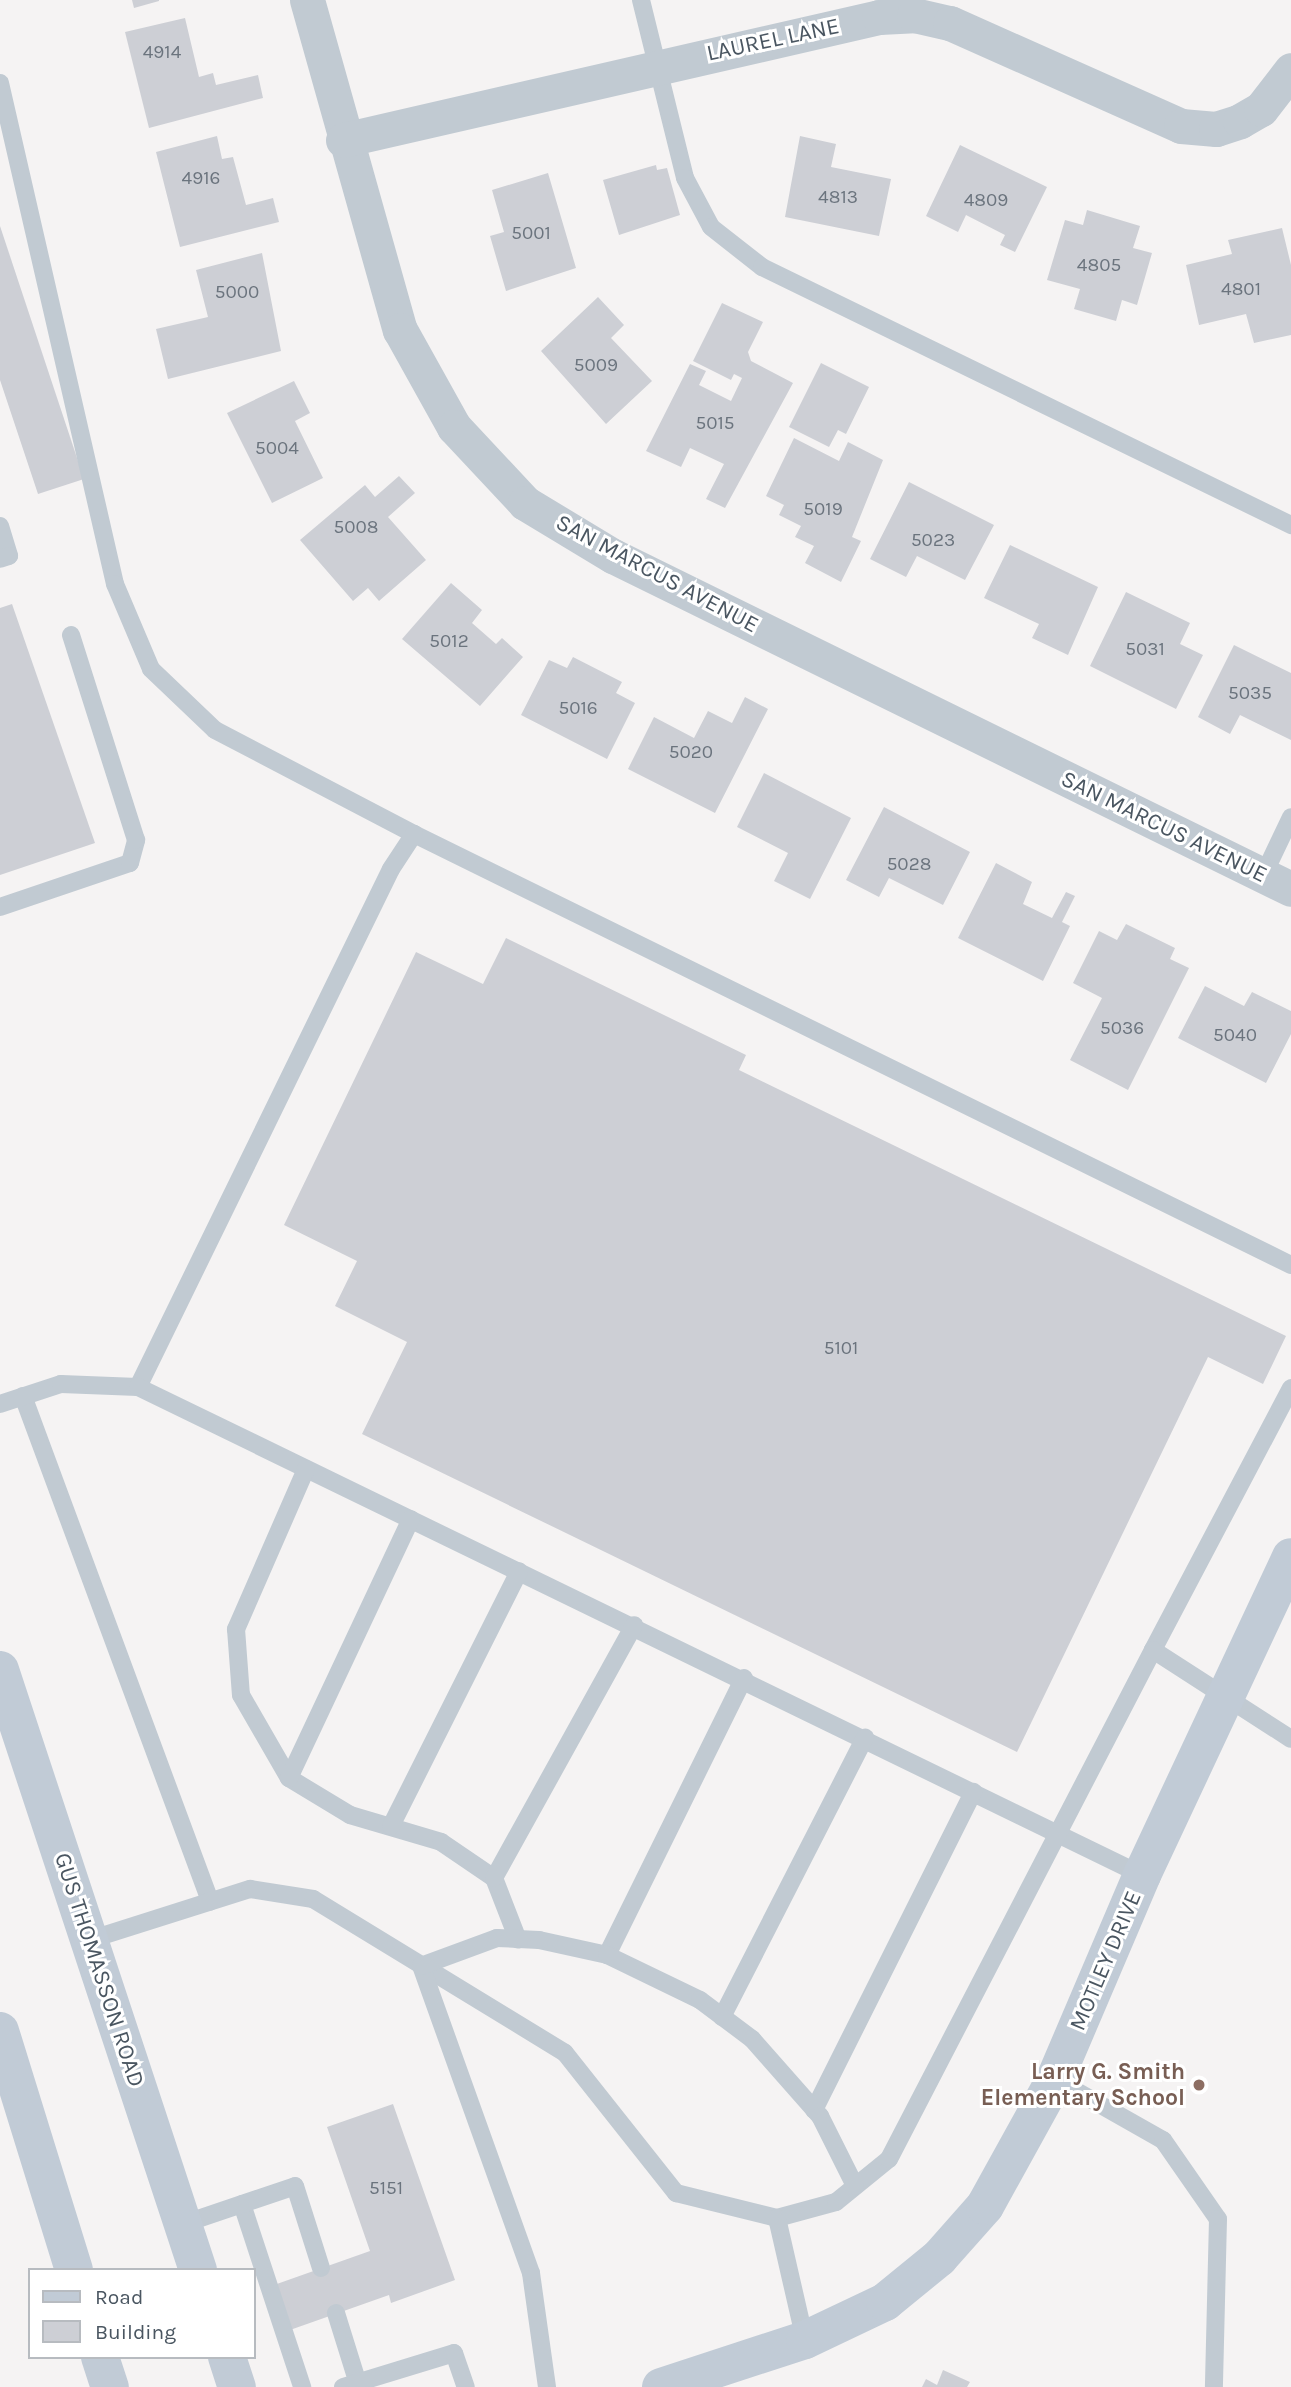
<!DOCTYPE html>
<style>
body{margin:0}
#map{position:relative;width:1291px;height:2387px;overflow:hidden;background:#f5f3f3;font-family:Karla,sans-serif}
div>[style]{position:absolute}
.building>*{inset:0;background:#cdcfd5}
.lane>*{height:18px;margin:-9px;padding:0 9px;transform-origin:9px;border-radius:9px;background:#c1cad2}
.street>*{height:35px;margin:-17.5px;padding:0 17.5px;transform-origin:17.5px;border-radius:17.5px;background:#c1cad2}
.secondary>*{height:38px;margin:-19px;padding:0 19px;transform-origin:19px;border-radius:19px;background:#c1cbd6}
.dots>*{width:19px;height:19px;translate:-50% -50%;box-sizing:border-box;border:4px solid #fff;border-radius:50%}
span{translate:-50% -50%;white-space:nowrap;text-align:center;line-height:1.15;-webkit-text-stroke:6px #fff;paint-order:stroke}
.number-label{font-size:19px;color:#6b747e}
.number-label span{-webkit-text-stroke-width:0}
.street-label{font-size:23px;color:#4a5661}
.education-label{font-size:23px;color:#785e54;font-weight:700}
.right{translate:-100% -50%;text-align:right}
.legend{position:absolute;left:28px;top:2268px;width:228px;height:91px;box-sizing:border-box;background:#fff;border:2px solid #b7bbc0;margin:0;padding:9px 12px;list-style:none;font-size:21px;color:#4a5661}
.legend li{display:flex;align-items:center;gap:14px;height:35px}
.legend b{width:35px;border:2px solid #b7bbc0}
</style>
<div id="map">
<div class="building">
<i style="clip-path:polygon(132px 0,159px 0,159px 1px,134px 8px)"></i>
<i style="clip-path:polygon(185px 18px,199px 77px,213px 73px,216px 85px,258px 75px,263px 98px,149px 128px,125px 32px)"></i>
<i style="clip-path:polygon(217px 136px,222px 159px,233px 157px,246px 205px,273px 198px,279px 222px,180px 247px,156px 152px)"></i>
<i style="clip-path:polygon(800px 136px,836px 144px,831px 167px,891px 179px,879px 236px,785px 217px)"></i>
<i style="clip-path:polygon(960px 145px,1047px 187px,1015px 252px,1000px 245px,1005px 235px,966px 215px,958px 232px,926px 216px)"></i>
<i style="clip-path:polygon(656px 165px,657px 170px,667px 168px,680px 215px,619px 235px,603px 180px)"></i>
<i style="clip-path:polygon(548px 173px,576px 268px,506px 291px,490px 236px,504px 232px,492px 190px)"></i>
<i style="clip-path:polygon(1087px 210px,1140px 226px,1133px 248px,1152px 253px,1137px 305px,1122px 300px,1116px 321px,1074px 309px,1080px 289px,1047px 280px,1065px 220px,1083px 225px)"></i>
<i style="clip-path:polygon(0 226px,84px 479px,38px 494px,0 380px)"></i>
<i style="clip-path:polygon(1282px 228px,1291px 265px,1291px 335px,1254px 343px,1246px 314px,1199px 325px,1186px 265px,1232px 254px,1228px 240px)"></i>
<i style="clip-path:polygon(262px 253px,281px 351px,168px 379px,156px 329px,208px 317px,196px 270px)"></i>
<i style="clip-path:polygon(598px 297px,624px 325px,611px 338px,652px 381px,606px 424px,541px 351px)"></i>
<i style="clip-path:polygon(722px 303px,763px 322px,748px 352px,751px 361px,793px 383px,725px 508px,706px 499px,724px 464px,690px 448px,681px 467px,646px 451px,690px 364px,706px 371px,699px 385px,731px 401px,742px 378px,734px 374px,731px 380px,693px 361px)"></i>
<i style="clip-path:polygon(821px 363px,869px 387px,846px 434px,838px 430px,829px 447px,789px 427px)"></i>
<i style="clip-path:polygon(294px 381px,310px 413px,295px 421px,323px 478px,272px 503px,227px 413px)"></i>
<i style="clip-path:polygon(794px 438px,839px 461px,848px 442px,883px 460px,852px 537px,861px 541px,841px 582px,805px 563px,814px 546px,795px 537px,801px 526px,779px 515px,784px 505px,766px 496px)"></i>
<i style="clip-path:polygon(399px 476px,415px 493px,388px 517px,426px 560px,379px 601px,368px 588px,353px 601px,300px 540px,365px 485px,375px 497px)"></i>
<i style="clip-path:polygon(909px 482px,994px 525px,965px 580px,917px 556px,906px 577px,870px 559px)"></i>
<i style="clip-path:polygon(1010px 545px,1098px 587px,1068px 655px,1032px 638px,1039px 624px,984px 598px)"></i>
<i style="clip-path:polygon(451px 583px,482px 610px,472px 623px,496px 644px,502px 638px,523px 657px,480px 706px,402px 639px)"></i>
<i style="clip-path:polygon(1126px 592px,1190px 623px,1180px 644px,1203px 655px,1176px 709px,1090px 666px)"></i>
<i style="clip-path:polygon(12px 604px,95px 843px,0 875px,0 608px)"></i>
<i style="clip-path:polygon(1234px 645px,1291px 673px,1291px 740px,1240px 715px,1230px 734px,1198px 717px)"></i>
<i style="clip-path:polygon(573px 657px,622px 682px,616px 693px,635px 703px,607px 759px,521px 715px,549px 660px,567px 668px)"></i>
<i style="clip-path:polygon(745px 697px,768px 709px,715px 813px,628px 769px,654px 717px,694px 738px,708px 711px,732px 723px)"></i>
<i style="clip-path:polygon(764px 773px,851px 818px,810px 899px,774px 881px,788px 853px,737px 827px)"></i>
<i style="clip-path:polygon(884px 807px,970px 852px,943px 905px,889px 878px,879px 897px,846px 880px)"></i>
<i style="clip-path:polygon(996px 863px,1032px 882px,1023px 904px,1052px 918px,1066px 892px,1075px 896px,1062px 922px,1070px 926px,1043px 981px,958px 938px)"></i>
<i style="clip-path:polygon(1126px 924px,1175px 948px,1170px 959px,1189px 968px,1128px 1090px,1070px 1060px,1102px 998px,1073px 983px,1099px 931px,1117px 940px)"></i>
<i style="clip-path:polygon(506px 938px,746px 1055px,739px 1070px,1286px 1336px,1263px 1384px,1208px 1357px,1017px 1752px,362px 1434px,407px 1342px,335px 1306px,357px 1261px,284px 1225px,416px 952px,483px 984px)"></i>
<i style="clip-path:polygon(1205px 986px,1244px 1006px,1252px 992px,1291px 1011px,1291px 1034px,1266px 1083px,1178px 1038px)"></i>
<i style="clip-path:polygon(393px 2104px,455px 2280px,391px 2303px,389px 2295px,290px 2330px,274px 2285px,370px 2251px,327px 2127px)"></i>
<i style="clip-path:polygon(943px 2370px,970px 2382px,967px 2387px,922px 2387px,926px 2379px,937px 2385px)"></i>
</div>
<div class="lane">
<i style="left:641px;top:0;width:183px;rotate:76.1deg"></i>
<i style="left:685px;top:178px;width:55px;rotate:62deg"></i>
<i style="left:711px;top:227px;width:65px;rotate:38.1deg"></i>
<i style="left:762px;top:267px;width:589px;rotate:26deg"></i>
<i style="left:0;top:83px;width:514px;rotate:77.07deg"></i>
<i style="left:115px;top:584px;width:92px;rotate:67deg"></i>
<i style="left:151px;top:669px;width:88px;rotate:43.6deg"></i>
<i style="left:215px;top:730px;width:225px;rotate:27.6deg"></i>
<i style="left:414px;top:834px;width:977px;rotate:26.17deg"></i>
<i style="left:0;top:526px;width:31px;rotate:73deg"></i>
<i style="left:9px;top:556px;width:9px;rotate:162deg"></i>
<i style="left:1263px;top:876px;width:65px;rotate:-64.6deg"></i>
<i style="left:0;top:907px;width:137px;rotate:-18.7deg"></i>
<i style="left:130px;top:863px;width:24px;rotate:-75deg"></i>
<i style="left:136px;top:840px;width:215px;rotate:-107.6deg"></i>
<i style="left:138px;top:1387px;width:576px;rotate:-63.97deg"></i>
<i style="left:391px;top:869px;width:42px;rotate:-56.7deg"></i>
<i style="left:1291px;top:1388px;width:296px;rotate:117.8deg"></i>
<i style="left:1153px;top:1650px;width:164px;rotate:32.8deg"></i>
<i style="left:23px;top:1396px;width:539px;rotate:69.68deg"></i>
<i style="left:0;top:1404px;width:64px;rotate:-18.2deg"></i>
<i style="left:61px;top:1384px;width:77px;rotate:2.2deg"></i>
<i style="left:138px;top:1387px;width:1116px;rotate:25.92deg"></i>
<i style="left:306px;top:1469px;width:175px;rotate:113.6deg"></i>
<i style="left:236px;top:1629px;width:66px;rotate:85.7deg"></i>
<i style="left:241px;top:1695px;width:96px;rotate:60deg"></i>
<i style="left:289px;top:1778px;width:71px;rotate:31.2deg"></i>
<i style="left:350px;top:1815px;width:95px;rotate:16.5deg"></i>
<i style="left:441px;top:1842px;width:64px;rotate:34.2deg"></i>
<i style="left:494px;top:1878px;width:66px;rotate:68.8deg"></i>
<i style="left:289px;top:1778px;width:286px;rotate:-64.8deg"></i>
<i style="left:391px;top:1826px;width:285px;rotate:-63.3deg"></i>
<i style="left:494px;top:1878px;width:289px;rotate:-61deg"></i>
<i style="left:89px;top:1940px;width:169px;rotate:-17.6deg"></i>
<i style="left:250px;top:1889px;width:64px;rotate:9deg"></i>
<i style="left:313px;top:1899px;width:295px;rotate:31.4deg"></i>
<i style="left:565px;top:2053px;width:179px;rotate:51.6deg"></i>
<i style="left:676px;top:2193px;width:104px;rotate:13.9deg"></i>
<i style="left:777px;top:2218px;width:61px;rotate:-15.2deg"></i>
<i style="left:836px;top:2202px;width:68px;rotate:-39.1deg"></i>
<i style="left:889px;top:2159px;width:573px;rotate:-62.59deg"></i>
<i style="left:607px;top:1955px;width:309px;rotate:-63.7deg"></i>
<i style="left:722px;top:2017px;width:314px;rotate:-62.9deg"></i>
<i style="left:1055px;top:2079px;width:124px;rotate:29.5deg"></i>
<i style="left:1163px;top:2140px;width:96px;rotate:55.2deg"></i>
<i style="left:1218px;top:2219px;width:168px;rotate:91.4deg"></i>
<i style="left:814px;top:2110px;width:356px;rotate:-63.4deg"></i>
<i style="left:242px;top:2204px;width:193px;rotate:71.8deg"></i>
<i style="left:777px;top:2218px;width:125px;rotate:77.1deg"></i>
<i style="left:183px;top:2224px;width:118px;rotate:-18.7deg"></i>
<i style="left:295px;top:2186px;width:86px;rotate:72.4deg"></i>
<i style="left:336px;top:2313px;width:77px;rotate:72.7deg"></i>
<i style="left:343px;top:2387px;width:116px;rotate:-17deg"></i>
<i style="left:454px;top:2353px;width:36px;rotate:71deg"></i>
<i style="left:547px;top:2387px;width:115px;rotate:-98deg"></i>
<i style="left:531px;top:2273px;width:326px;rotate:-109.7deg"></i>
<i style="left:421px;top:1966px;width:81px;rotate:-20.2deg"></i>
<i style="left:497px;top:1938px;width:42px;rotate:2.7deg"></i>
<i style="left:539px;top:1940px;width:70px;rotate:12.4deg"></i>
<i style="left:607px;top:1955px;width:103px;rotate:25.8deg"></i>
<i style="left:700px;top:2000px;width:65px;rotate:36.9deg"></i>
<i style="left:752px;top:2039px;width:103px;rotate:48.6deg"></i>
<i style="left:820px;top:2116px;width:78px;rotate:63.4deg"></i>
</div>
<div class="street">
<i style="left:307px;top:0;width:343px;rotate:74.3deg"></i>
<i style="left:400px;top:330px;width:111px;rotate:60.9deg"></i>
<i style="left:454px;top:427px;width:104px;rotate:46.9deg"></i>
<i style="left:525px;top:503px;width:103px;rotate:31.1deg"></i>
<i style="left:613px;top:556px;width:755px;rotate:26.16deg"></i>
<i style="left:343px;top:140px;width:550px;rotate:-12.92deg"></i>
<i style="left:879px;top:17px;width:35px;rotate:-3deg"></i>
<i style="left:914px;top:15px;width:37px;rotate:13deg"></i>
<i style="left:950px;top:23px;width:253px;rotate:24deg"></i>
<i style="left:1181px;top:126px;width:35px;rotate:5deg"></i>
<i style="left:1216px;top:129px;width:25px;rotate:-18deg"></i>
<i style="left:1240px;top:121px;width:24px;rotate:-30deg"></i>
<i style="left:1261px;top:109px;width:49px;rotate:-52.4deg"></i>
</div>
<div class="secondary">
<i style="left:0;top:1670px;width:632px;rotate:71.74deg"></i>
<i style="left:0;top:2031px;width:250px;rotate:72.8deg"></i>
<i style="left:100px;top:2357px;width:32px;rotate:72deg"></i>
<i style="left:227px;top:2357px;width:32px;rotate:72deg"></i>
<i style="left:661px;top:2387px;width:151px;rotate:-18.1deg"></i>
<i style="left:805px;top:2340px;width:89px;rotate:-25.4deg"></i>
<i style="left:885px;top:2302px;width:70px;rotate:-39.2deg"></i>
<i style="left:939px;top:2258px;width:69px;rotate:-48.5deg"></i>
<i style="left:985px;top:2206px;width:145px;rotate:-61.1deg"></i>
<i style="left:1055px;top:2079px;width:222px;rotate:-66.9deg"></i>
<i style="left:1142px;top:1875px;width:351px;rotate:-64.9deg"></i>
</div>
<div class="dots">
<i style="left:1199px;top:2085px;background:#8d6e63"></i>
</div>
<div class="number-label">
<span style="left:162px;top:53px">4914</span>
<span style="left:201px;top:179px">4916</span>
<span style="left:838px;top:198px">4813</span>
<span style="left:986px;top:201px">4809</span>
<span style="left:531px;top:234px">5001</span>
<span style="left:1099px;top:266px">4805</span>
<span style="left:1241px;top:290px">4801</span>
<span style="left:237px;top:293px">5000</span>
<span style="left:596px;top:366px">5009</span>
<span style="left:715px;top:424px">5015</span>
<span style="left:277px;top:449px">5004</span>
<span style="left:823px;top:510px">5019</span>
<span style="left:356px;top:528px">5008</span>
<span style="left:933px;top:541px">5023</span>
<span style="left:449px;top:642px">5012</span>
<span style="left:1145px;top:650px">5031</span>
<span style="left:1250px;top:694px">5035</span>
<span style="left:578px;top:709px">5016</span>
<span style="left:691px;top:753px">5020</span>
<span style="left:909px;top:865px">5028</span>
<span style="left:1122px;top:1029px">5036</span>
<span style="left:1235px;top:1036px">5040</span>
<span style="left:841px;top:1349px">5101</span>
<span style="left:386px;top:2189px">5151</span>
</div>
<div class="street-label">
<span style="left:773px;top:40px;rotate:-12deg">LAUREL LANE</span>
<span style="left:657px;top:574px;rotate:28deg">SAN MARCUS AVENUE</span>
<span style="left:1164px;top:827px;rotate:26deg">SAN MARCUS AVENUE</span>
<span style="left:1106px;top:1961px;rotate:-67deg">MOTLEY DRIVE</span>
<span style="left:99px;top:1970px;rotate:72deg">GUS THOMASSON ROAD</span>
</div>
<div class="education-label">
<span class="right" style="left:1185px;top:2085px">Larry G. Smith<br>Elementary School</span>
</div>
<ul class="legend">
<li><b style="height:9px;background:#c1cbd6"></b>Road</li>
<li><b style="height:19px;background:#cdcfd5"></b>Building</li>
</ul>
</div>
